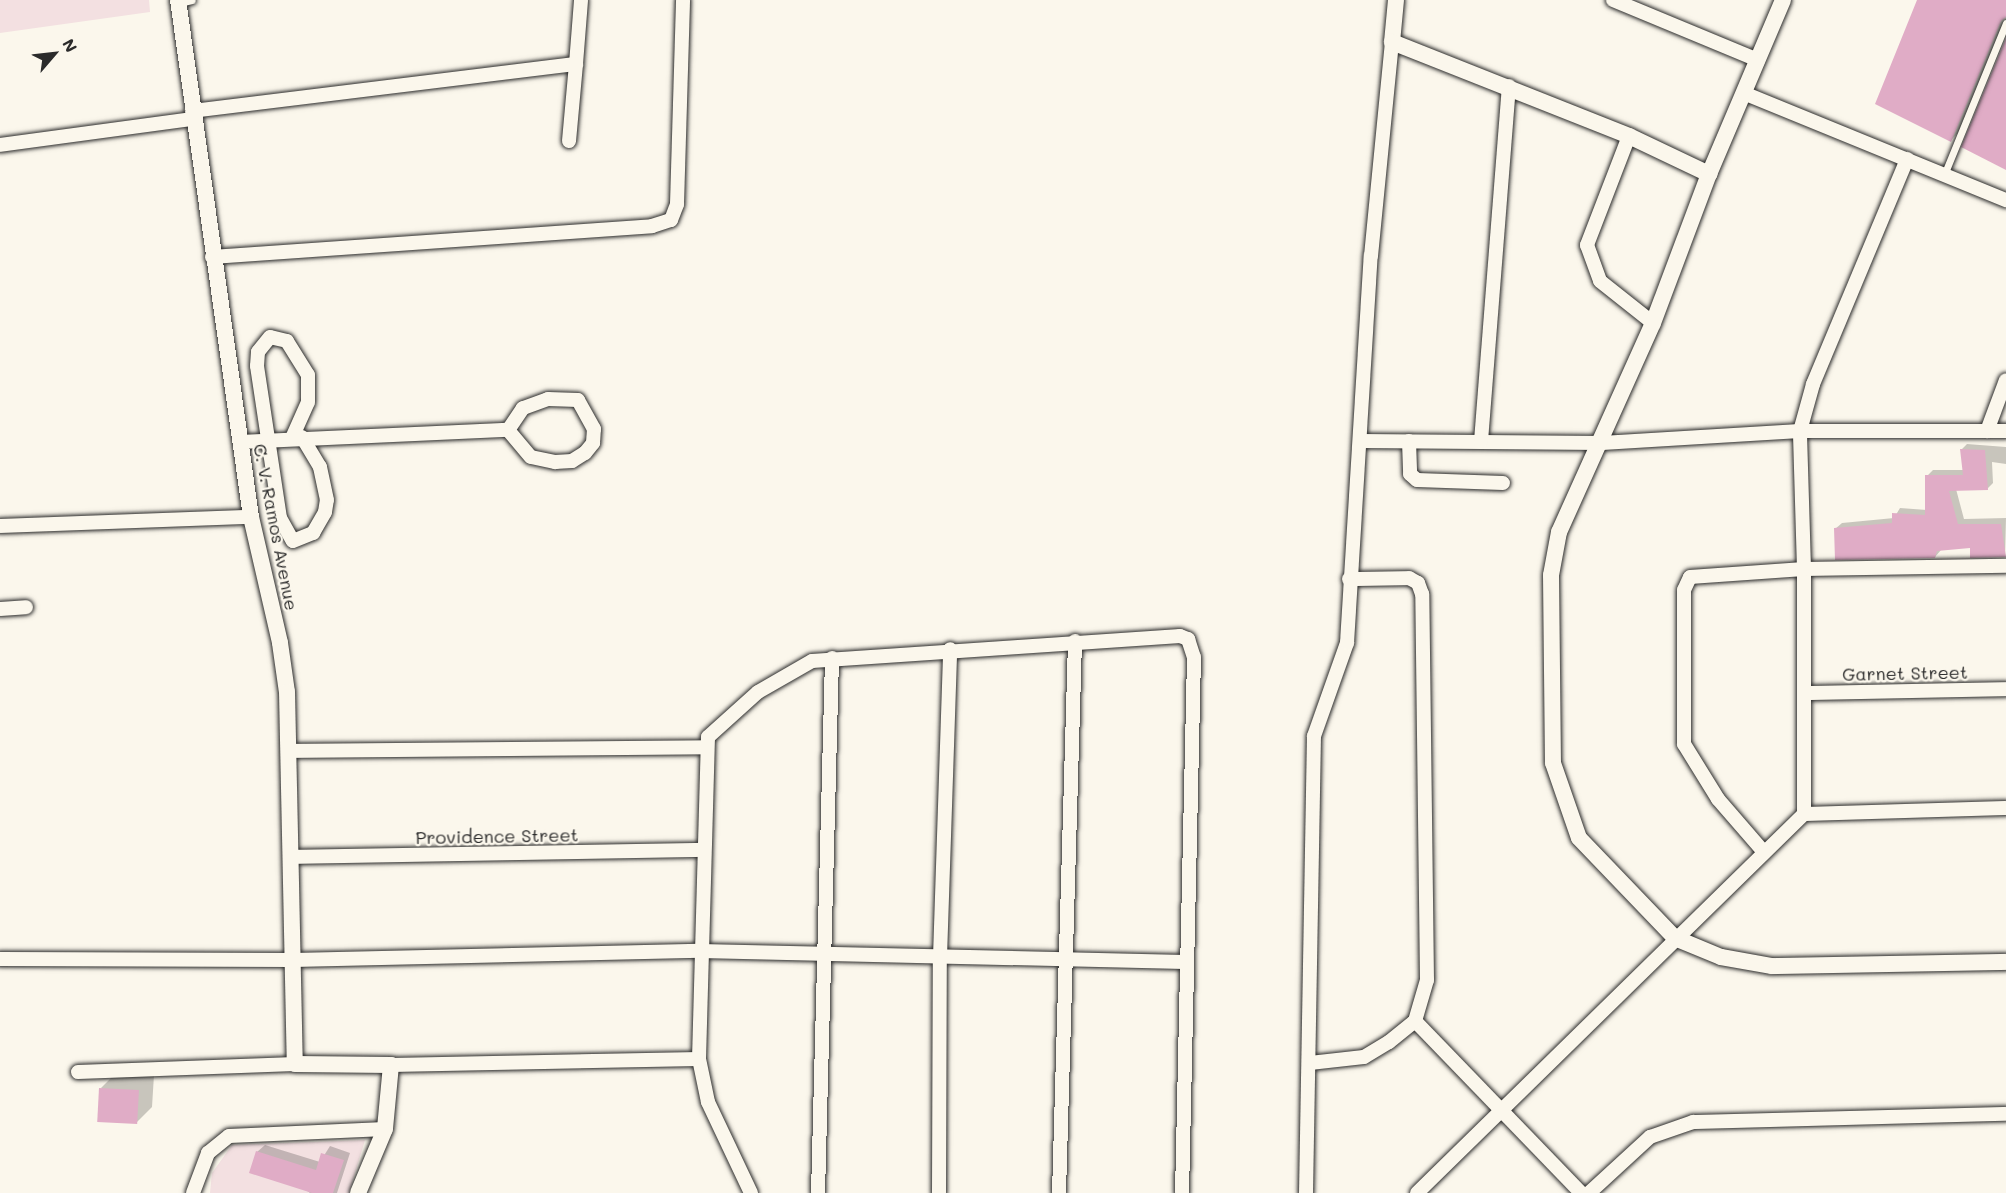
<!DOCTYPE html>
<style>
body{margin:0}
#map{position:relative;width:2006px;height:1193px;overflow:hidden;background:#fbf7ec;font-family:Mali,sans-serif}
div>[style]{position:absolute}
.built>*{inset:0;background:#f3e0e1}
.shadow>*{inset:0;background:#0003}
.building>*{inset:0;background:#e0acc6;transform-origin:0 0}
.roads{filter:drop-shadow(0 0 2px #2b2b2b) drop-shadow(0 0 2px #2b2b2b)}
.service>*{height:7px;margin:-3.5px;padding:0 3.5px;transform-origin:3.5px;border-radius:3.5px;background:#fbf7ec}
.minor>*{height:14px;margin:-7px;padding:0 7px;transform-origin:7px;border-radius:7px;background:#fbf7ec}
.tertiary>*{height:16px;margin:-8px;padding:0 8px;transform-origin:8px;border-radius:8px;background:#fbf7ec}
span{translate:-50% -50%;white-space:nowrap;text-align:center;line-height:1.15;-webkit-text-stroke:4.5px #fbf7ec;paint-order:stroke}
.street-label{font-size:18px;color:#2b2b2b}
.north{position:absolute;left:24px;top:24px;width:60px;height:60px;-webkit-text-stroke:4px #fbf7ec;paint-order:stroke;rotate:62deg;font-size:16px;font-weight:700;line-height:24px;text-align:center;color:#2b2b2b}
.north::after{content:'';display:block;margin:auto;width:21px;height:27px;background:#2b2b2b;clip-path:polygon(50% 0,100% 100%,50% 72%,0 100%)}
</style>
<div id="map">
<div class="built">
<i style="clip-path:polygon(0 0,149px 0,150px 12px,0 33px)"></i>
<i style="clip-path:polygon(365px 1140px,349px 1193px,210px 1193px,212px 1173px,232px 1145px)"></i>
</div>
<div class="shadow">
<i style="clip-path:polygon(1919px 0,2006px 0,2006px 20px,1961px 130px,1951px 140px)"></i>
<i style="clip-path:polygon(1967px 444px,2006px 447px,2006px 464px,1992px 462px,1993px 483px,1987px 489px,1956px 489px,1964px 519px,2006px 518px,2005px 556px,1971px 546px,1941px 550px,1935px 557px,1835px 529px,1842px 523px,1894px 518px,1900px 508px,1927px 510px,1927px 476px,1933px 470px,1964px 470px,1961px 450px)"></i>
<i style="clip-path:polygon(116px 1073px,154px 1075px,152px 1107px,137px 1122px,101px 1088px)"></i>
<i style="clip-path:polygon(265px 1145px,320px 1162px,330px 1146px,350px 1153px,337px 1193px,310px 1193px,257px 1152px)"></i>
</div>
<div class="building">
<i style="clip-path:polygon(1917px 0,2006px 0,2006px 17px,2001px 21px,1951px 142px,1875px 104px)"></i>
<i style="clip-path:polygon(2006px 38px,2006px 170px,1961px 147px)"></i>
<i style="clip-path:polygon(1960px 449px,1985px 450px,1988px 490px,1949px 491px,1958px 524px,2001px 524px,2006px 557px,1970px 558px,1970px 548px,1937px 551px,1935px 558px,1835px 560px,1834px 528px,1892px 523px,1892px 513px,1925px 515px,1925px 475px,1963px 475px)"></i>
<i style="left:99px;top:1088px;width:40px;height:34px;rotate:3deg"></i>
<i style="clip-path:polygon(256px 1151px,316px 1170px,321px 1153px,344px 1160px,333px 1193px,312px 1193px,249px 1173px)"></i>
</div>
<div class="roads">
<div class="service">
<i style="left:179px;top:3px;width:13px;rotate:-13deg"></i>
<i style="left:1944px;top:175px;width:164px;rotate:-67.8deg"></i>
</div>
<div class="minor">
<i style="left:1613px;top:0;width:157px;rotate:22.5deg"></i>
<i style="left:1746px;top:94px;width:281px;rotate:22.2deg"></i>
<i style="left:192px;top:111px;width:387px;rotate:-7deg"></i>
<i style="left:576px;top:64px;width:64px;rotate:-85.5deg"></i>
<i style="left:1629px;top:136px;width:117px;rotate:111.1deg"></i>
<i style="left:1587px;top:245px;width:38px;rotate:70deg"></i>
<i style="left:1600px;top:281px;width:68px;rotate:38.4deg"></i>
<i style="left:569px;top:141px;width:77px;rotate:-84.8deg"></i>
<i style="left:0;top:145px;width:195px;rotate:-7.7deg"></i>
<i style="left:212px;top:257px;width:441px;rotate:-4deg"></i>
<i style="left:652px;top:226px;width:20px;rotate:-18deg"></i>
<i style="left:671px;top:220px;width:17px;rotate:-69deg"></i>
<i style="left:677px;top:204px;width:204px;rotate:-88.3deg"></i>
<i style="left:1987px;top:431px;width:54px;rotate:-69.6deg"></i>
<i style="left:292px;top:438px;width:39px;rotate:-66deg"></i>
<i style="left:308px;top:402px;width:27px;rotate:-90deg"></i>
<i style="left:308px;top:375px;width:40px;rotate:-122deg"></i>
<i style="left:287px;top:341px;width:17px;rotate:-167deg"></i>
<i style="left:270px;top:337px;width:19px;rotate:129deg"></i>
<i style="left:258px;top:352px;width:14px;rotate:94deg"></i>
<i style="left:257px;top:366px;width:154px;rotate:81.4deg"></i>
<i style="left:280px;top:518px;width:26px;rotate:61deg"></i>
<i style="left:293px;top:541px;width:22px;rotate:-22deg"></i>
<i style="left:313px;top:533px;width:24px;rotate:-60deg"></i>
<i style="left:325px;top:512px;width:12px;rotate:-81deg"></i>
<i style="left:327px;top:500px;width:34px;rotate:-102deg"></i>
<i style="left:320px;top:467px;width:35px;rotate:-121deg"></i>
<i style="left:1360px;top:441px;width:242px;rotate:0.5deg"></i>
<i style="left:1602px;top:443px;width:198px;rotate:-3.5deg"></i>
<i style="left:1800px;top:431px;width:206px"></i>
<i style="left:1409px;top:441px;width:33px;rotate:88deg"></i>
<i style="left:1410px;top:474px;width:9px;rotate:41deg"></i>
<i style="left:1417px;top:480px;width:86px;rotate:2deg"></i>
<i style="left:1481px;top:441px;width:356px;rotate:-85.5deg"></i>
<i style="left:240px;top:442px;width:268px;rotate:-2.6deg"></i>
<i style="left:508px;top:430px;width:35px;rotate:50deg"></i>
<i style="left:531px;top:457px;width:25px;rotate:12deg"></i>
<i style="left:555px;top:462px;width:17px;rotate:-3deg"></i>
<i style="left:572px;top:461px;width:15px;rotate:-32deg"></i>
<i style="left:585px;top:453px;width:13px;rotate:-51deg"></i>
<i style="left:593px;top:443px;width:14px;rotate:-86deg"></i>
<i style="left:594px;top:429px;width:33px;rotate:-119deg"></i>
<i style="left:578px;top:400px;width:30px;rotate:-178deg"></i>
<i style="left:548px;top:399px;width:27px;rotate:160deg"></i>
<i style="left:523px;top:408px;width:27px;rotate:124deg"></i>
<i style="left:0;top:526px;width:251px;rotate:-2.1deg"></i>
<i style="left:0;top:609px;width:26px;rotate:-4deg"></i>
<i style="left:1805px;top:693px;width:201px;rotate:-1.1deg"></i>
<i style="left:288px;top:751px;width:417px;rotate:-0.5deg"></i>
<i style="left:1804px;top:814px;width:245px;rotate:-90deg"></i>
<i style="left:1804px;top:569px;width:138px;rotate:-91.7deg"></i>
<i style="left:1800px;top:431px;width:49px;rotate:-74.5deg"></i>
<i style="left:1813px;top:384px;width:244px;rotate:-67.3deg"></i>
<i style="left:1763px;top:851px;width:69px;rotate:-130.9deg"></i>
<i style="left:1718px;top:799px;width:65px;rotate:-121.7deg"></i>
<i style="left:1684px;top:744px;width:154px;rotate:-90deg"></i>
<i style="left:1684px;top:590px;width:14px;rotate:-65deg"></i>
<i style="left:1690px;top:577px;width:114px;rotate:-4deg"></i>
<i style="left:1804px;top:569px;width:202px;rotate:-0.9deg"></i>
<i style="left:293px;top:857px;width:409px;rotate:-1deg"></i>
<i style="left:0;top:959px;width:293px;rotate:0.2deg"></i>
<i style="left:293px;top:960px;width:407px;rotate:-1.3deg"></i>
<i style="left:700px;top:951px;width:485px;rotate:1.3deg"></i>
<i style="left:1415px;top:1021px;width:239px;rotate:46deg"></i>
<i style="left:1310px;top:1063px;width:54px;rotate:-6.3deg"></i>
<i style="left:1364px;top:1057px;width:29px;rotate:-31deg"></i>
<i style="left:1389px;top:1042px;width:33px;rotate:-39deg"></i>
<i style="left:1415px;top:1021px;width:43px;rotate:-73.7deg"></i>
<i style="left:1427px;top:980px;width:386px;rotate:-90.7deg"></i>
<i style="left:1422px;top:594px;width:12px;rotate:-110deg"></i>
<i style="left:1418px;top:583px;width:10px;rotate:-151deg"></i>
<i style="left:1409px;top:578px;width:60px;rotate:179deg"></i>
<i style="left:391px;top:1065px;width:308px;rotate:-1.1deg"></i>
<i style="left:78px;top:1072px;width:217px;rotate:-2.1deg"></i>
<i style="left:193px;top:1193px;width:43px;rotate:-69.4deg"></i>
<i style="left:208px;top:1153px;width:27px;rotate:-39deg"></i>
<i style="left:229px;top:1136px;width:156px;rotate:-2.6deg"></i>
<i style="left:751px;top:1193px;width:101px;rotate:-115.3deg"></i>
<i style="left:708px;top:1102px;width:44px;rotate:-101.8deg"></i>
<i style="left:699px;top:1059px;width:322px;rotate:-88.4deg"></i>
<i style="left:708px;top:737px;width:67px;rotate:-42deg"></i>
<i style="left:758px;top:692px;width:62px;rotate:-29.9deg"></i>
<i style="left:812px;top:661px;width:369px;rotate:-3.9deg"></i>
<i style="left:1180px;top:636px;width:9px;rotate:21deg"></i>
<i style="left:1188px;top:639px;width:19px;rotate:72deg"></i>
<i style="left:1194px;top:657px;width:536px;rotate:91.28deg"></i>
<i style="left:818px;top:1193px;width:535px;rotate:-88.5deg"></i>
<i style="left:939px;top:1193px;width:236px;rotate:-89.8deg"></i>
<i style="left:940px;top:957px;width:308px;rotate:-88.1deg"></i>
<i style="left:1059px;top:1193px;width:552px;rotate:-88.34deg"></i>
<i style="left:1306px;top:1193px;width:457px;rotate:-89deg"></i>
<i style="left:1314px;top:736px;width:99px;rotate:-70.5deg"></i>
<i style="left:1347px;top:643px;width:388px;rotate:-86.5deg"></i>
<i style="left:1371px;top:256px;width:215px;rotate:-84.4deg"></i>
<i style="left:1417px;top:1193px;width:542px;rotate:-44.4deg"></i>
<i style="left:1804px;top:814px;width:202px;rotate:-1.7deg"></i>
<i style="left:1589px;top:1193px;width:83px;rotate:-42.6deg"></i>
<i style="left:1650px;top:1137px;width:46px;rotate:-19.2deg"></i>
<i style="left:1693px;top:1122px;width:313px;rotate:-1.5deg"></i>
</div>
<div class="tertiary">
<i style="left:178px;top:0;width:522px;rotate:81.96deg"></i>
<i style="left:251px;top:517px;width:129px;rotate:77deg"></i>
<i style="left:280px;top:643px;width:49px;rotate:81.9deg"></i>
<i style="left:287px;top:692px;width:372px;rotate:88.8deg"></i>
<i style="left:295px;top:1064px;width:96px;rotate:0.6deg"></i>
<i style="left:391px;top:1065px;width:64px;rotate:95.4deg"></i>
<i style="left:385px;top:1129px;width:69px;rotate:112.9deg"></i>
<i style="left:1396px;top:0;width:42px;rotate:95.4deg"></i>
<i style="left:1392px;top:42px;width:255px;rotate:21.6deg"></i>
<i style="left:1629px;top:136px;width:89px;rotate:25.4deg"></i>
<i style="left:1783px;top:0;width:189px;rotate:113deg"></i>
<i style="left:1709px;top:174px;width:159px;rotate:110.6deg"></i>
<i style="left:1653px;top:323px;width:229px;rotate:114.2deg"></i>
<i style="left:1559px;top:532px;width:44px;rotate:100.5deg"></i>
<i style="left:1551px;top:575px;width:188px;rotate:89.4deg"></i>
<i style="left:1553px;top:763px;width:79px;rotate:70.9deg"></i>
<i style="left:1579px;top:838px;width:139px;rotate:46.2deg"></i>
<i style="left:1675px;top:938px;width:50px;rotate:22.4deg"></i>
<i style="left:1721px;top:957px;width:52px;rotate:10deg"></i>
<i style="left:1772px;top:966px;width:234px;rotate:-1deg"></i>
</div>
</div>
<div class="street-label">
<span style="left:276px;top:527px;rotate:79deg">C. V. Ramos Avenue</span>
<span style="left:1905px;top:673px;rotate:-1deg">Garnet Street</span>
<span style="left:497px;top:836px;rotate:-1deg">Providence Street</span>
</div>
<div class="north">N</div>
</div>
